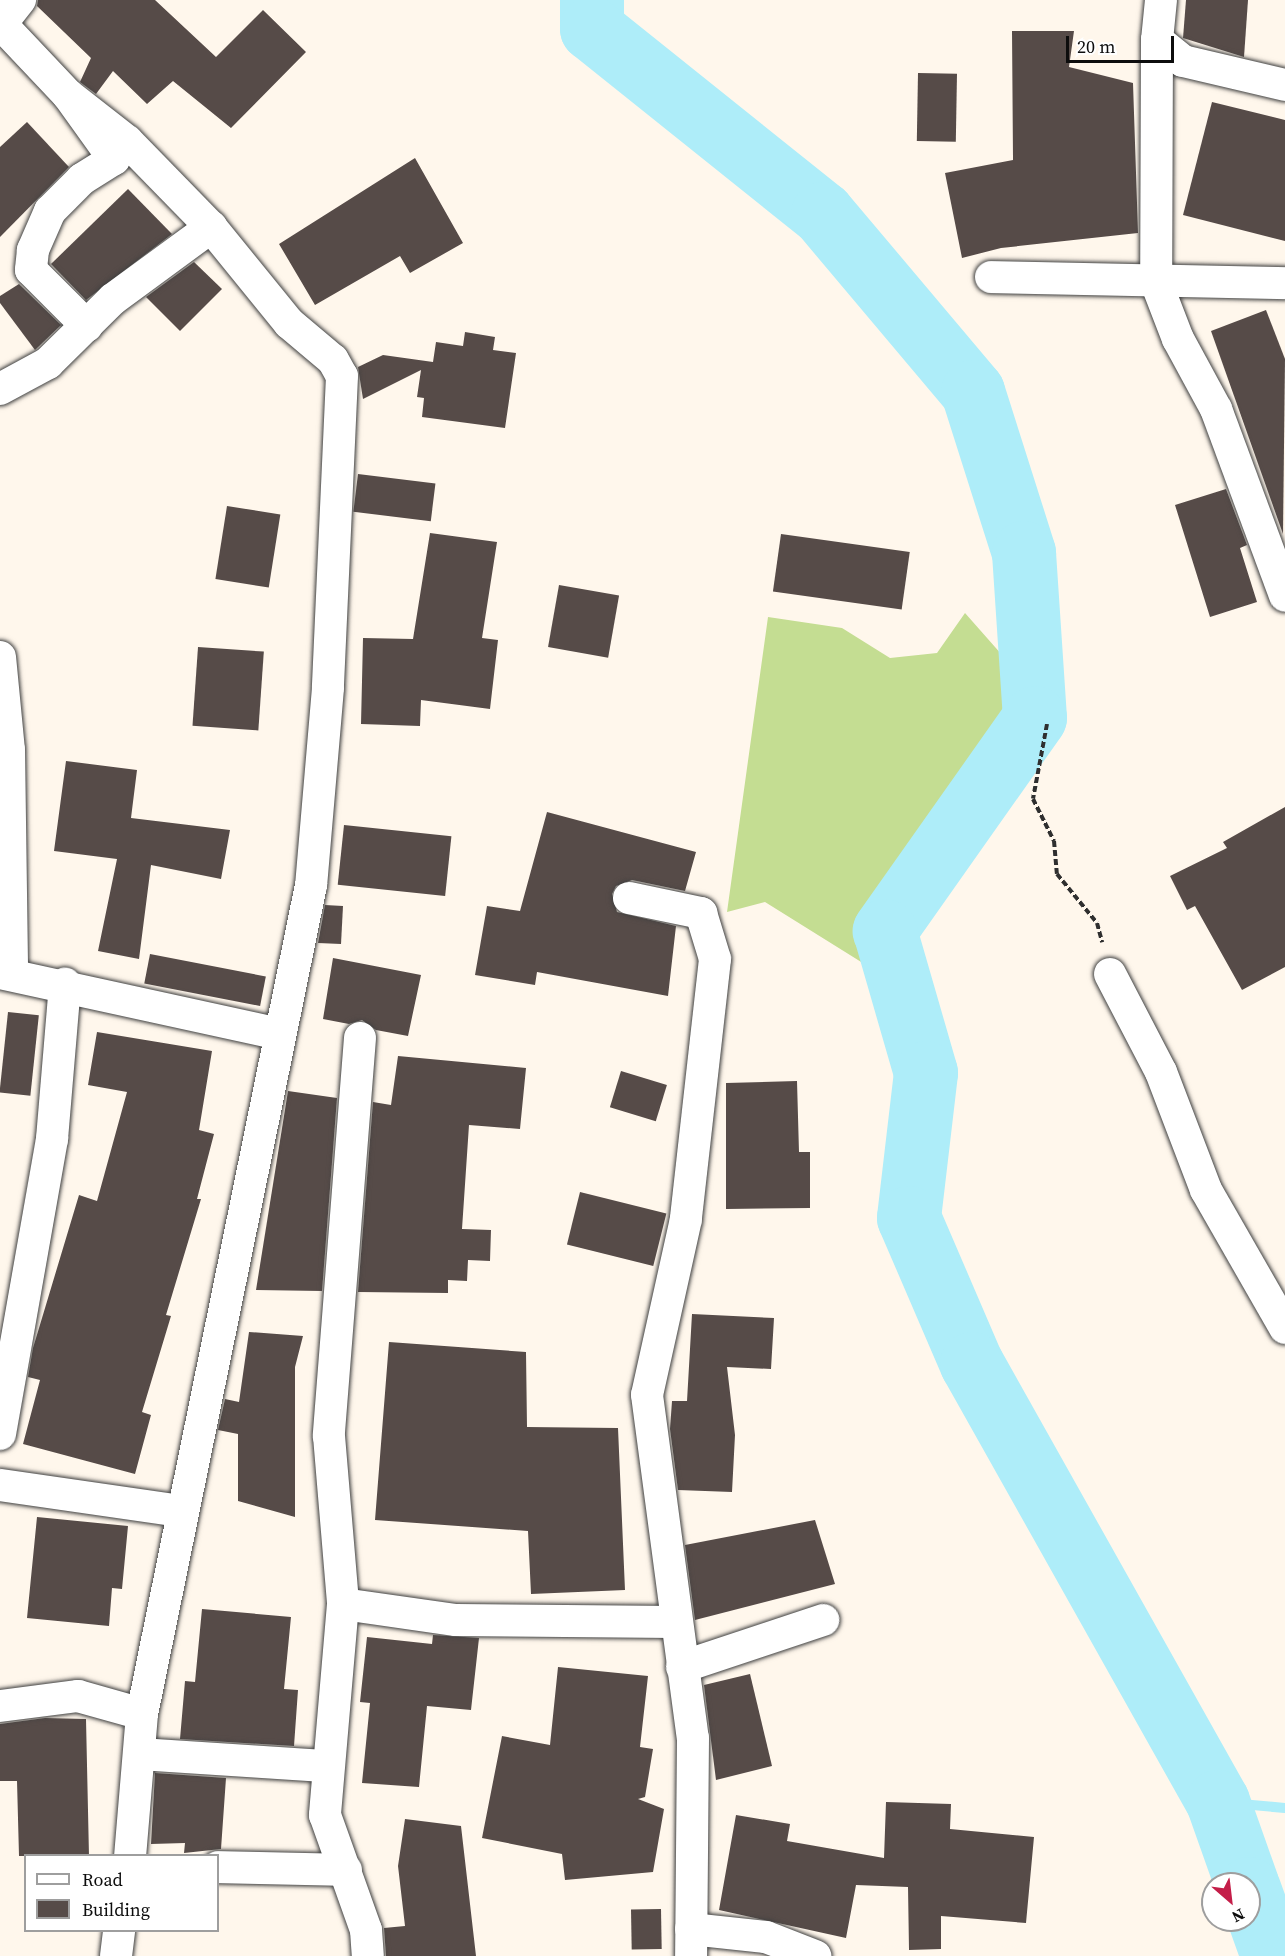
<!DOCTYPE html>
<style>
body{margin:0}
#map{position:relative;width:1285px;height:1956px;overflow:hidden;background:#fff7ec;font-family:"Source Serif 4",serif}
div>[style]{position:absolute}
.forest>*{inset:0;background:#c4dd92}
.stream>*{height:10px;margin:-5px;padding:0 5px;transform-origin:5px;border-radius:5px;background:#aeedf9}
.river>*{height:64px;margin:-32px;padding:0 32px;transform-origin:32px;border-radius:32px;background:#aeedf9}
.building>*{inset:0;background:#564b48;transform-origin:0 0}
.path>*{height:4px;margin-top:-2px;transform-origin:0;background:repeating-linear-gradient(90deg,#2f2f2f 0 6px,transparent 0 9px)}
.roads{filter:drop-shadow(0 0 2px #404040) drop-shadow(0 0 2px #404040)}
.minor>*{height:32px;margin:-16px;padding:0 16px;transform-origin:16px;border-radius:16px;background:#fff}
span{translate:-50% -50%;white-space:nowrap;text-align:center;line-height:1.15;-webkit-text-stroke:6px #fff;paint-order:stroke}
.legend{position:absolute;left:24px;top:1854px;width:195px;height:78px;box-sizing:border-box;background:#fff;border:2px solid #9e9e9e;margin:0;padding:8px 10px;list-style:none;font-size:18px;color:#0d0d0d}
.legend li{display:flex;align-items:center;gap:12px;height:30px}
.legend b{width:30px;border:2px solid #9e9e9e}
.north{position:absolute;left:1201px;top:1872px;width:60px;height:60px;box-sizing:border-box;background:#fff;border:2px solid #9e9e9e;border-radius:50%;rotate:152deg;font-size:16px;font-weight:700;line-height:24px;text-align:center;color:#0d0d0d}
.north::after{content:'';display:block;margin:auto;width:21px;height:27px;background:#c41e49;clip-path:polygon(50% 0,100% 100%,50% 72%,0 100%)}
.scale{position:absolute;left:1066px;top:36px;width:108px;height:27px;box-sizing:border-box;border:3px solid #0d0d0d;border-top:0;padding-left:8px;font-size:18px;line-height:21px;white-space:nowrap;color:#0d0d0d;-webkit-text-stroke:4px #fff;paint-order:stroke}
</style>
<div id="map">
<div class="forest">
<i style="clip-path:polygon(965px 613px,1010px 664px,1021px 718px,866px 965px,765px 902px,727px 912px,768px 617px,842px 628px,890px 658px,937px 653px)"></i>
</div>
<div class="stream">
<i style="left:1218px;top:1802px;width:67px;rotate:5.1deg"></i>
</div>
<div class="river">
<i style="left:592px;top:0;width:29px;rotate:90deg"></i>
<i style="left:592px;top:29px;width:296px;rotate:38.7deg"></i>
<i style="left:823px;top:214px;width:233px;rotate:49.9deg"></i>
<i style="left:973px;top:392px;width:169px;rotate:72.4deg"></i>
<i style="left:1024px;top:553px;width:165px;rotate:86.2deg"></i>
<i style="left:1035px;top:718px;width:261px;rotate:125.2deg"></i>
<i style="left:885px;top:931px;width:148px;rotate:73.9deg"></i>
<i style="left:926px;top:1073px;width:146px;rotate:96.7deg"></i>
<i style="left:909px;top:1218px;width:159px;rotate:66.7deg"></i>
<i style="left:972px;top:1364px;width:502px;rotate:60.68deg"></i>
<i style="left:1218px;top:1802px;width:87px;rotate:70.5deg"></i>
<i style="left:1249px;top:1889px;width:71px;rotate:70.3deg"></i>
</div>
<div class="building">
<i style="clip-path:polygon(38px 0,155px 0,216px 57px,263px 10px,306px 52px,231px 128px,173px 81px,147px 104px,113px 71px,96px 94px,80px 82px,91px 58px,37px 6px)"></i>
<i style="clip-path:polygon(1186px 0,1248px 0,1244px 57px,1183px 38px)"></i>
<i style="clip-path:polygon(1012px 31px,1074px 31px,1069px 67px,1133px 83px,1138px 233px,1001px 248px,962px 258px,945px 173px,1013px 160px)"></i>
<i style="left:918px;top:73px;width:39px;height:68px;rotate:1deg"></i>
<i style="clip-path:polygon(1212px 102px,1285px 120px,1285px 241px,1183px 215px)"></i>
<i style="clip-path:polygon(27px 122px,69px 167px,0 237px,0 147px)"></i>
<i style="clip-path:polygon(415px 158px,463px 243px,410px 273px,400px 256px,315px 305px,279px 244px)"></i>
<i style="clip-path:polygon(128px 189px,172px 234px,86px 300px,51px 264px)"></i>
<i style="clip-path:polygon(194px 262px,222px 289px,180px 331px,146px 297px)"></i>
<i style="clip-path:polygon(19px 284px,61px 325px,35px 350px,0 303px,0 296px)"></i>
<i style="clip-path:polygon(1266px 310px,1285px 359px,1283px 534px,1211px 331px)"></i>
<i style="clip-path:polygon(465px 332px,495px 337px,493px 350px,516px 353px,505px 428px,422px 417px,424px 398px,417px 397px,421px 370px,363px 399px,358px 367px,383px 355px,433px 362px,436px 342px,463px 346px)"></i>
<i style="left:358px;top:474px;width:78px;height:38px;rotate:7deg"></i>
<i style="clip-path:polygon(1226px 489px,1247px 545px,1240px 548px,1257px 602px,1210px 617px,1175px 505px)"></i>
<i style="left:227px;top:506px;width:54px;height:74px;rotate:9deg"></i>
<i style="clip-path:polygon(430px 533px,497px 542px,482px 638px,498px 640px,490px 709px,421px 700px,420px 726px,361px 724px,363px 638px,413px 639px)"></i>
<i style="left:781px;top:534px;width:130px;height:58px;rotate:8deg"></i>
<i style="left:559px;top:585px;width:61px;height:63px;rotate:10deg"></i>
<i style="left:198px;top:647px;width:66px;height:79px;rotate:4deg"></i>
<i style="clip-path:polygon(66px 761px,137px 770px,131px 818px,230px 830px,221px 879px,151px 865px,139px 959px,98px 951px,117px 859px,54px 851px)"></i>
<i style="clip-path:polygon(1285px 807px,1285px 967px,1242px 990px,1195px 906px,1187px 910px,1170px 876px,1227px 848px,1223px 842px)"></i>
<i style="clip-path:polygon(547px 812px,696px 852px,685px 891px,632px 880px,616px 886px,612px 894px,617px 912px,676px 926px,668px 996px,537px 972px,535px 985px,475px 975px,487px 906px,520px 911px)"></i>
<i style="left:344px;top:825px;width:108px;height:60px;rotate:6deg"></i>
<i style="clip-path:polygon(325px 905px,343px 906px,341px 944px,318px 943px)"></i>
<i style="left:150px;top:954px;width:118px;height:30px;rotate:11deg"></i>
<i style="clip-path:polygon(333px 958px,421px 975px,408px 1036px,376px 1030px,362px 1020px,349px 1024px,323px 1019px)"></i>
<i style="left:8px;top:1012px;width:31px;height:81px;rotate:6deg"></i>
<i style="clip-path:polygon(97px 1032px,212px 1051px,199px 1130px,214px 1134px,197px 1199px,201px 1199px,166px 1315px,171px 1316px,142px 1412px,151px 1415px,135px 1474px,23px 1444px,40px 1380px,28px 1377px,33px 1348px,79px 1195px,97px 1201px,127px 1092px,88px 1085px)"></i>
<i style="clip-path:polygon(398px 1056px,526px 1068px,520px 1129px,469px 1125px,462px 1229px,491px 1230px,490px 1261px,468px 1260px,467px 1281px,448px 1280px,448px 1293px,358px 1292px,373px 1102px,391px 1105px)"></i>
<i style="left:621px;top:1071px;width:48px;height:38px;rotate:17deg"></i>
<i style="clip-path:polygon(797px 1081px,799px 1152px,810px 1152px,810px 1208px,726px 1209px,726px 1083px)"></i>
<i style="clip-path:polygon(288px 1091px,337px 1098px,322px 1291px,256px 1290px)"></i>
<i style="left:580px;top:1192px;width:89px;height:54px;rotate:14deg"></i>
<i style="clip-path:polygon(692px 1314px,774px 1318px,771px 1369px,727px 1367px,735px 1435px,732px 1492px,678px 1490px,670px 1429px,672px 1401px,687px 1401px)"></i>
<i style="clip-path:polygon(249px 1332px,303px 1336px,295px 1367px,295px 1517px,238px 1501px,238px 1434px,218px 1430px,225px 1399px,239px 1402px)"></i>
<i style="clip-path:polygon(389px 1342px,526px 1352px,527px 1427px,618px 1428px,625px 1590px,531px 1594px,528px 1531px,375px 1520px)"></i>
<i style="clip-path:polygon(37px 1517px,128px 1526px,122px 1589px,112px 1588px,109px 1626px,27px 1618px)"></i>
<i style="clip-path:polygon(815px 1520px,835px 1584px,695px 1620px,685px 1545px)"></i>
<i style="clip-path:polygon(202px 1609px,291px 1617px,284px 1689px,298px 1690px,294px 1746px,180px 1739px,185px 1681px,195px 1682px)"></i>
<i style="clip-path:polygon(433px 1635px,479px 1638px,471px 1710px,427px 1706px,419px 1787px,362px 1783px,370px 1703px,360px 1702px,367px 1637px,432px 1644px)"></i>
<i style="clip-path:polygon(558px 1667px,648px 1676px,640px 1747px,653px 1749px,645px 1797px,638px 1799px,664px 1809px,653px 1872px,565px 1880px,562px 1854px,482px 1838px,502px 1736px,550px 1745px)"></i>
<i style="clip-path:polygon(750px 1674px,772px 1766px,716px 1780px,704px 1685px)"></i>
<i style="clip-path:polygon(45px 1718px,86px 1719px,89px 1856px,19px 1856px,17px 1781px,0 1781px,0 1724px)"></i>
<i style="clip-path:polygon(155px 1773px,226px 1778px,221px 1849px,184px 1853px,185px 1843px,151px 1844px)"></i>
<i style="clip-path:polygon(886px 1802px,951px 1804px,950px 1829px,1034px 1837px,1026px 1923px,941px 1916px,941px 1949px,909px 1950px,908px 1887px,856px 1885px,846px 1938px,719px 1910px,736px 1815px,790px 1824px,787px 1841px,884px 1858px)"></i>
<i style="clip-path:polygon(405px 1819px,461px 1826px,476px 1956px,386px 1956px,384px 1928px,405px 1926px,398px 1866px)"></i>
<i style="left:661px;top:1909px;width:40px;height:30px;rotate:89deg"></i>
</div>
<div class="path">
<i style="left:1047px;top:724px;width:76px;rotate:100.6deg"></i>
<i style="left:1033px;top:799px;width:47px;rotate:63.4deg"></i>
<i style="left:1054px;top:841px;width:33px;rotate:85deg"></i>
<i style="left:1057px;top:874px;width:63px;rotate:50.8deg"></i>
<i style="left:1097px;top:923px;width:20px;rotate:75deg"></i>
</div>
<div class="roads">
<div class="minor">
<i style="left:1161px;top:0;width:40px;rotate:95.7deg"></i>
<i style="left:1157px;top:40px;width:33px;rotate:39deg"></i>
<i style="left:1183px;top:61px;width:105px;rotate:13.2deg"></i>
<i style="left:0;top:23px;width:99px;rotate:46.6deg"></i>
<i style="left:68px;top:95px;width:79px;rotate:54.3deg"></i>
<i style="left:114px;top:159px;width:38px;rotate:148deg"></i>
<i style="left:82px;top:179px;width:45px;rotate:135deg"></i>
<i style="left:50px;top:211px;width:43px;rotate:113.6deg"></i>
<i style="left:33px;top:250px;width:20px;rotate:96deg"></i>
<i style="left:31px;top:270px;width:79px;rotate:45deg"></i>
<i style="left:1px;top:24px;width:31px;rotate:-52deg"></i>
<i style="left:1157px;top:40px;width:242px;rotate:90.2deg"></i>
<i style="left:1156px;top:282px;width:61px;rotate:68.9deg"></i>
<i style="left:1178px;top:339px;width:80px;rotate:61.5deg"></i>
<i style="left:1216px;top:409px;width:199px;rotate:69.7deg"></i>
<i style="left:68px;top:95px;width:75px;rotate:37.9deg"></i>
<i style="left:127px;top:141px;width:120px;rotate:45.7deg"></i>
<i style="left:211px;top:227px;width:124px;rotate:50.9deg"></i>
<i style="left:289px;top:323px;width:57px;rotate:40.1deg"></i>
<i style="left:333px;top:360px;width:18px;rotate:61deg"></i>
<i style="left:342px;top:376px;width:312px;rotate:92.6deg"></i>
<i style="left:328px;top:688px;width:198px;rotate:94.9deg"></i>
<i style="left:311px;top:885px;width:846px;rotate:101.52deg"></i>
<i style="left:142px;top:1714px;width:143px;rotate:94.8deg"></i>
<i style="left:991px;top:277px;width:294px;rotate:1.2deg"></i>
<i style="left:0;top:389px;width:55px;rotate:-28.4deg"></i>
<i style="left:48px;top:363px;width:91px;rotate:-44.6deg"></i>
<i style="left:113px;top:299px;width:122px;rotate:-36.3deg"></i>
<i style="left:0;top:657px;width:93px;rotate:84.5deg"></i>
<i style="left:9px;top:750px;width:224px;rotate:89.2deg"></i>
<i style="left:629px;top:898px;width:74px;rotate:11.8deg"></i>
<i style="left:701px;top:913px;width:48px;rotate:73.1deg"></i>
<i style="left:715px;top:959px;width:262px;rotate:96.4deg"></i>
<i style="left:686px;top:1219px;width:180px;rotate:102.5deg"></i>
<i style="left:647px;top:1395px;width:346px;rotate:82.4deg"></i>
<i style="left:693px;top:1738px;width:218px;rotate:90.5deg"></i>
<i style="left:0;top:973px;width:286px;rotate:12.3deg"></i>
<i style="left:1110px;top:974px;width:110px;rotate:62.5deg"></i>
<i style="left:1161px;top:1072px;width:126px;rotate:69.1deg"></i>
<i style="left:1206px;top:1190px;width:159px;rotate:60.2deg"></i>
<i style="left:360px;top:1038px;width:399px;rotate:94.5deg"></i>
<i style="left:329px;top:1436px;width:169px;rotate:85.2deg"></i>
<i style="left:343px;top:1604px;width:212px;rotate:94.9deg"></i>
<i style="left:325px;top:1815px;width:122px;rotate:70.4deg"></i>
<i style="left:366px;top:1930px;width:26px;rotate:86deg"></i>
<i style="left:0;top:1434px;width:300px;rotate:-80deg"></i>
<i style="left:52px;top:1139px;width:156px;rotate:-85.2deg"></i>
<i style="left:0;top:1485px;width:183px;rotate:8.2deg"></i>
<i style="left:343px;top:1604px;width:114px;rotate:8.1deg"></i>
<i style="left:456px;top:1620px;width:218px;rotate:0.5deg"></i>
<i style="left:682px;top:1667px;width:149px;rotate:-18.4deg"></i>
<i style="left:0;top:1706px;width:79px;rotate:-7.3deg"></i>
<i style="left:78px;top:1696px;width:66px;rotate:15.7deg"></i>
<i style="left:140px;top:1754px;width:188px;rotate:3.7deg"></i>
<i style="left:218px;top:1867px;width:128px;rotate:1.3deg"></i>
<i style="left:691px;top:1929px;width:75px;rotate:6.1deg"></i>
<i style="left:766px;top:1937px;width:53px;rotate:21.2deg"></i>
<i style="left:116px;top:1956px;width:26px;rotate:-83deg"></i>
</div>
</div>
<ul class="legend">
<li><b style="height:8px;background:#fff"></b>Road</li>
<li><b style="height:16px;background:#564b48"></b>Building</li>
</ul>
<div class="north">N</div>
<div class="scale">20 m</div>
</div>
